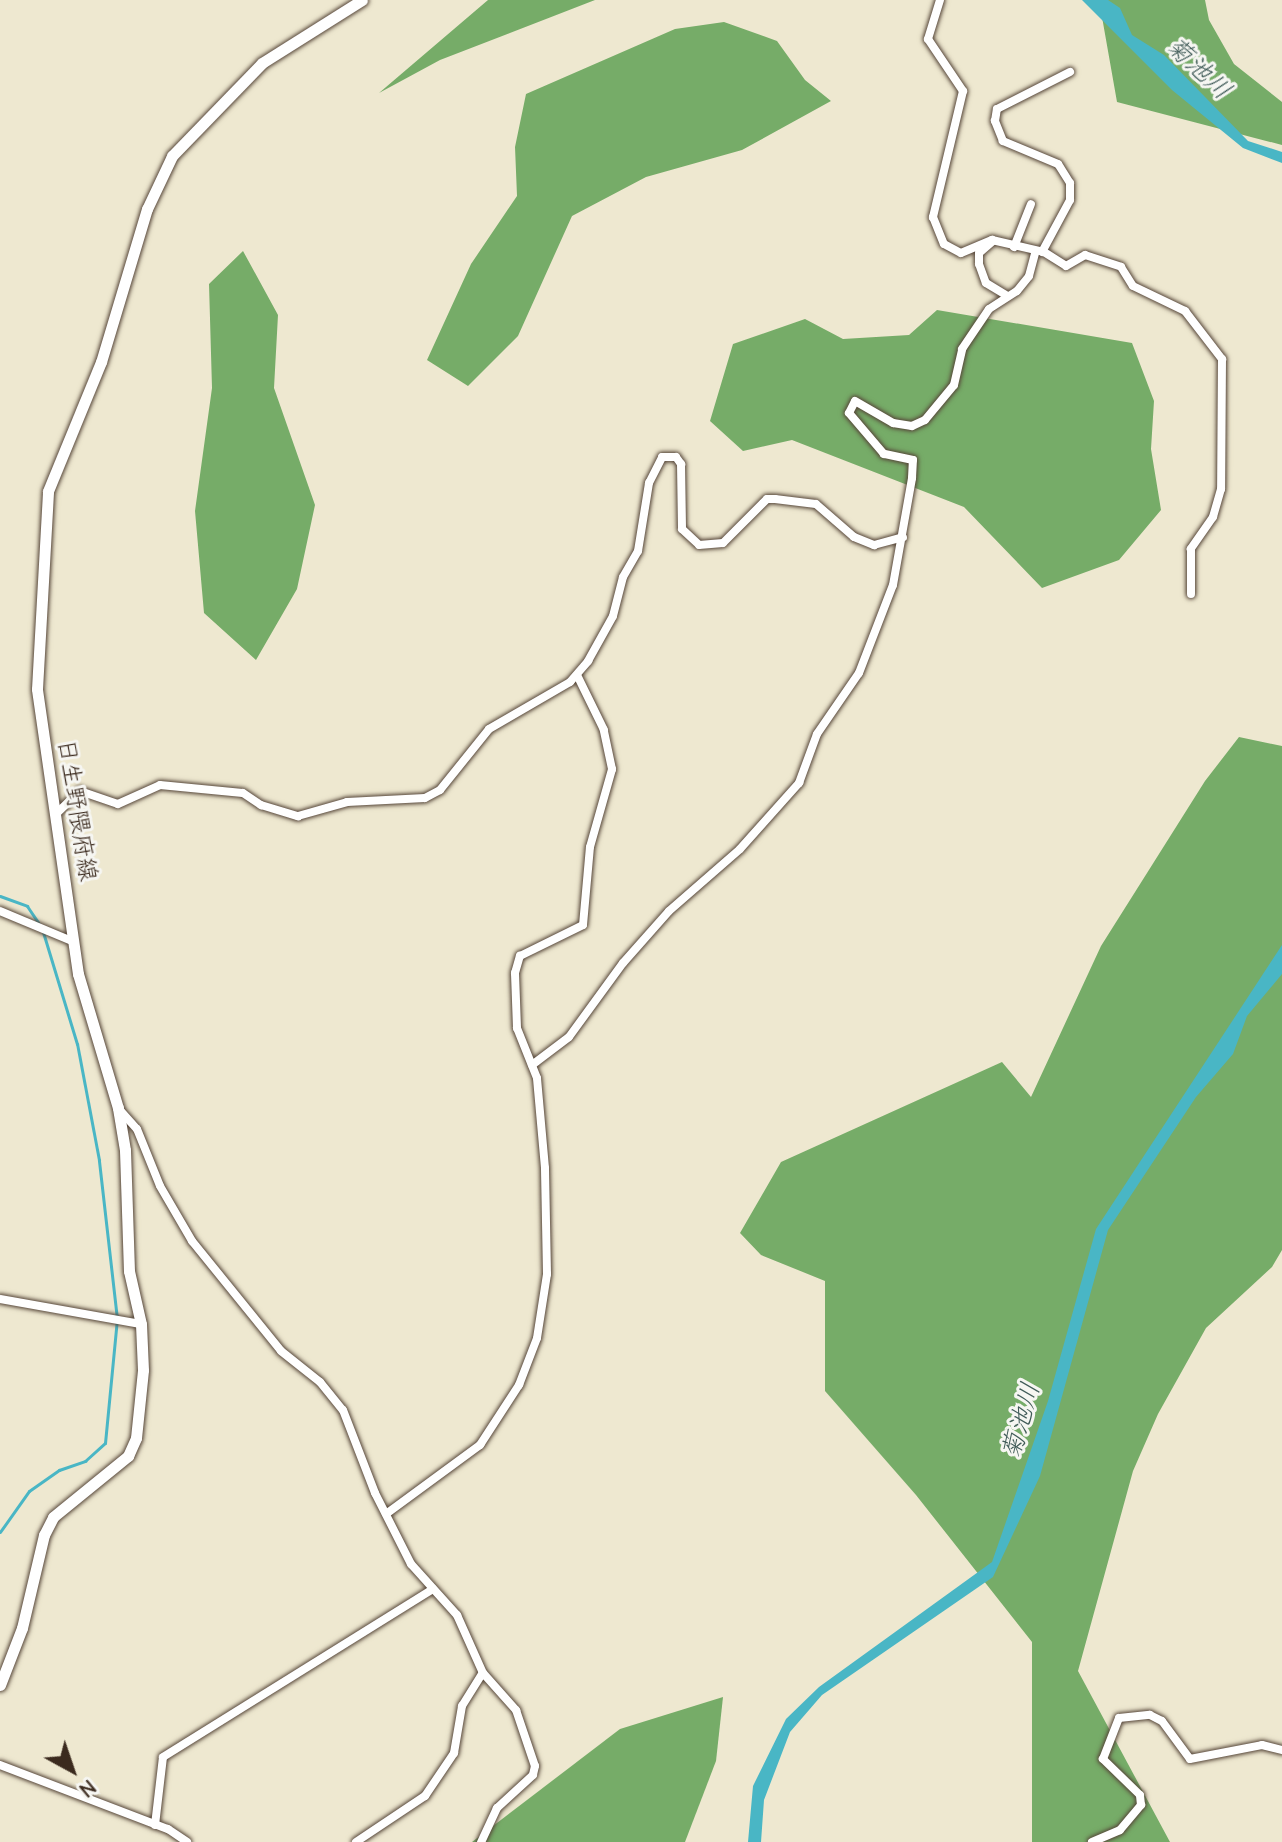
<!DOCTYPE html>
<meta charset="utf-8">
<style>
body{margin:0}
#map{position:relative;width:1282px;height:1842px;overflow:hidden;background:#eee8d0;font-family:"Comic Neue","Klee One",sans-serif}
div>[style]{position:absolute}
.forest>*{inset:0;background:#76ac68}
.water>*{inset:0;background:#49b6c5}
.stream>*{height:3px;margin:-1.5px;padding:0 1.5px;transform-origin:1.5px;border-radius:1.5px;background:#49b6c5}
.roads{filter:drop-shadow(0 0 2px #564639) drop-shadow(0 0 2px #564639)}
.street>*{height:8px;margin:-4px;padding:0 4px;transform-origin:4px;border-radius:4px;background:#fff}
.secondary>*{height:11px;margin:-5.5px;padding:0 5.5px;transform-origin:5.5px;border-radius:5.5px;background:#fff}
span{translate:-50% -50%;white-space:nowrap;text-align:center;line-height:1.15;-webkit-text-stroke:6px #f6f6f2;paint-order:stroke}
.street-label{font-size:24px;color:#3b2a1e}
.water-label{font-size:26px;color:#405b58;font-style:italic}
.north{position:absolute;left:32px;top:1730px;width:80px;height:80px;-webkit-text-stroke:6px #f6f6f2;paint-order:stroke;rotate:140deg;font-size:22px;font-weight:700;line-height:32px;text-align:center;color:#3b2a1e}
.north::after{content:'';display:block;margin:auto;width:28px;height:36px;background:#3b2a1e;clip-path:polygon(50% 0,100% 100%,50% 72%,0 100%)}
</style>
<div id="map">
<div class="forest">
<i style="clip-path:polygon(488px 0,595px 0,440px 60px,379px 93px)"></i>
<i style="clip-path:polygon(1099px 0,1205px 0,1209px 20px,1234px 64px,1282px 102px,1282px 145px,1117px 102px)"></i>
<i style="clip-path:polygon(724px 22px,777px 41px,805px 80px,831px 101px,742px 150px,646px 177px,572px 216px,518px 336px,468px 386px,427px 360px,471px 264px,517px 196px,515px 147px,526px 94px,675px 29px)"></i>
<i style="clip-path:polygon(243px 251px,278px 315px,274px 388px,315px 505px,297px 589px,256px 660px,204px 613px,195px 511px,212px 388px,209px 284px)"></i>
<i style="clip-path:polygon(937px 310px,1132px 343px,1154px 401px,1151px 449px,1161px 510px,1119px 560px,1042px 588px,964px 507px,792px 440px,743px 451px,710px 421px,733px 344px,805px 319px,843px 339px,909px 335px)"></i>
<i style="clip-path:polygon(1239px 737px,1282px 746px,1282px 1250px,1272px 1267px,1206px 1328px,1158px 1414px,1133px 1471px,1078px 1671px,1170px 1842px,1032px 1842px,1032px 1642px,916px 1495px,825px 1391px,825px 1281px,761px 1255px,740px 1233px,781px 1162px,1002px 1062px,1031px 1097px,1101px 946px,1205px 781px)"></i>
<i style="clip-path:polygon(723px 1697px,716px 1761px,685px 1842px,472px 1842px,620px 1729px)"></i>
</div>
<div class="water">
<i style="clip-path:polygon(1082px 0,1108px 0,1120px 8px,1132px 35px,1164px 55px,1248px 141px,1282px 152px,1282px 163px,1243px 148px,1172px 90px)"></i>
<i style="clip-path:polygon(1282px 945px,1282px 974px,1247px 1016px,1233px 1054px,1196px 1097px,1108px 1230px,1040px 1476px,993px 1577px,822px 1695px,790px 1732px,764px 1800px,761px 1842px,748px 1842px,753px 1786px,786px 1719px,819px 1687px,992px 1562px,1048px 1401px,1096px 1229px)"></i>
</div>
<div class="stream">
<i style="left:0;top:896px;width:29px;rotate:20deg"></i>
<i style="left:27px;top:906px;width:23px;rotate:56deg"></i>
<i style="left:0;top:1532px;width:50px;rotate:-54.7deg"></i>
<i style="left:29px;top:1491px;width:37px;rotate:-35deg"></i>
<i style="left:59px;top:1470px;width:28px;rotate:-19deg"></i>
<i style="left:85px;top:1461px;width:27px;rotate:-42deg"></i>
<i style="left:105px;top:1443px;width:125px;rotate:-84.5deg"></i>
<i style="left:117px;top:1319px;width:160px;rotate:-96.5deg"></i>
<i style="left:99px;top:1160px;width:118px;rotate:-100.7deg"></i>
<i style="left:77px;top:1044px;width:117px;rotate:-106.9deg"></i>
</div>
<div class="roads">
<div class="street">
<i style="left:940px;top:0;width:41px;rotate:107.1deg"></i>
<i style="left:928px;top:39px;width:63px;rotate:56.1deg"></i>
<i style="left:963px;top:91px;width:130px;rotate:103.4deg"></i>
<i style="left:933px;top:217px;width:29px;rotate:68deg"></i>
<i style="left:944px;top:244px;width:19px;rotate:28deg"></i>
<i style="left:961px;top:253px;width:34px;rotate:-23deg"></i>
<i style="left:992px;top:240px;width:53px;rotate:13deg"></i>
<i style="left:1044px;top:252px;width:26px;rotate:32deg"></i>
<i style="left:1066px;top:266px;width:22px;rotate:-30deg"></i>
<i style="left:1085px;top:255px;width:38px;rotate:18deg"></i>
<i style="left:1121px;top:267px;width:22px;rotate:58deg"></i>
<i style="left:1133px;top:286px;width:58px;rotate:25.7deg"></i>
<i style="left:1185px;top:311px;width:61px;rotate:52.4deg"></i>
<i style="left:1222px;top:359px;width:130px;rotate:90.4deg"></i>
<i style="left:1221px;top:489px;width:29px;rotate:106deg"></i>
<i style="left:1213px;top:517px;width:39px;rotate:125deg"></i>
<i style="left:1191px;top:549px;width:45px;rotate:90deg"></i>
<i style="left:993px;top:241px;width:18px;rotate:139deg"></i>
<i style="left:979px;top:253px;width:11px;rotate:90deg"></i>
<i style="left:979px;top:264px;width:20px;rotate:70deg"></i>
<i style="left:986px;top:283px;width:23px;rotate:31deg"></i>
<i style="left:1014px;top:247px;width:46px;rotate:-68.4deg"></i>
<i style="left:1042px;top:252px;width:59px;rotate:-61.7deg"></i>
<i style="left:1070px;top:200px;width:17px;rotate:-90deg"></i>
<i style="left:1070px;top:183px;width:22px;rotate:-122deg"></i>
<i style="left:1058px;top:164px;width:60px;rotate:-157.3deg"></i>
<i style="left:1003px;top:141px;width:22px;rotate:-112deg"></i>
<i style="left:995px;top:121px;width:12px;rotate:-81deg"></i>
<i style="left:997px;top:109px;width:82px;rotate:-26.9deg"></i>
<i style="left:57px;top:813px;width:32px;rotate:-44deg"></i>
<i style="left:80px;top:791px;width:40px;rotate:18.9deg"></i>
<i style="left:118px;top:804px;width:46px;rotate:-24.3deg"></i>
<i style="left:160px;top:785px;width:83px;rotate:5.5deg"></i>
<i style="left:243px;top:793px;width:22px;rotate:34deg"></i>
<i style="left:261px;top:805px;width:39px;rotate:17deg"></i>
<i style="left:298px;top:816px;width:51px;rotate:-15.9deg"></i>
<i style="left:347px;top:802px;width:78px;rotate:-2.9deg"></i>
<i style="left:425px;top:798px;width:17px;rotate:-28deg"></i>
<i style="left:440px;top:790px;width:78px;rotate:-51.2deg"></i>
<i style="left:489px;top:729px;width:94px;rotate:-30.1deg"></i>
<i style="left:570px;top:682px;width:28px;rotate:-49deg"></i>
<i style="left:588px;top:661px;width:51px;rotate:-60.9deg"></i>
<i style="left:613px;top:616px;width:40px;rotate:-75.6deg"></i>
<i style="left:623px;top:577px;width:30px;rotate:-60deg"></i>
<i style="left:638px;top:551px;width:69px;rotate:-80.8deg"></i>
<i style="left:649px;top:483px;width:29px;rotate:-63deg"></i>
<i style="left:662px;top:457px;width:14px"></i>
<i style="left:676px;top:457px;width:9px;rotate:54deg"></i>
<i style="left:681px;top:464px;width:65px;rotate:89.1deg"></i>
<i style="left:682px;top:529px;width:23px;rotate:43deg"></i>
<i style="left:699px;top:545px;width:24px;rotate:-5deg"></i>
<i style="left:723px;top:543px;width:62px;rotate:-45deg"></i>
<i style="left:767px;top:499px;width:8px"></i>
<i style="left:775px;top:499px;width:41px;rotate:7deg"></i>
<i style="left:816px;top:504px;width:50px;rotate:41deg"></i>
<i style="left:854px;top:537px;width:22px;rotate:22deg"></i>
<i style="left:874px;top:545px;width:30px;rotate:-15deg"></i>
<i style="left:0;top:911px;width:80px;rotate:22.7deg"></i>
<i style="left:532px;top:1065px;width:46px;rotate:-37.1deg"></i>
<i style="left:569px;top:1037px;width:92px;rotate:-53.9deg"></i>
<i style="left:623px;top:963px;width:69px;rotate:-48.5deg"></i>
<i style="left:669px;top:911px;width:94px;rotate:-41.1deg"></i>
<i style="left:740px;top:849px;width:89px;rotate:-48.2deg"></i>
<i style="left:799px;top:783px;width:52px;rotate:-69.8deg"></i>
<i style="left:817px;top:734px;width:74px;rotate:-55.5deg"></i>
<i style="left:859px;top:673px;width:94px;rotate:-68.9deg"></i>
<i style="left:893px;top:585px;width:109px;rotate:-79.9deg"></i>
<i style="left:912px;top:478px;width:18px;rotate:-87deg"></i>
<i style="left:913px;top:460px;width:30px;rotate:-168deg"></i>
<i style="left:884px;top:454px;width:54px;rotate:-130.5deg"></i>
<i style="left:849px;top:413px;width:13px;rotate:-63deg"></i>
<i style="left:855px;top:401px;width:44px;rotate:30.1deg"></i>
<i style="left:893px;top:423px;width:19px;rotate:9deg"></i>
<i style="left:912px;top:426px;width:14px;rotate:-25deg"></i>
<i style="left:925px;top:420px;width:45px;rotate:-50.4deg"></i>
<i style="left:954px;top:385px;width:37px;rotate:-77deg"></i>
<i style="left:962px;top:349px;width:48px;rotate:-56deg"></i>
<i style="left:989px;top:309px;width:33px;rotate:-33deg"></i>
<i style="left:1017px;top:291px;width:19px;rotate:-51deg"></i>
<i style="left:1029px;top:276px;width:24px;rotate:-75deg"></i>
<i style="left:118px;top:1108px;width:28px;rotate:48deg"></i>
<i style="left:137px;top:1129px;width:61px;rotate:68deg"></i>
<i style="left:160px;top:1186px;width:64px;rotate:59.8deg"></i>
<i style="left:192px;top:1241px;width:141px;rotate:51deg"></i>
<i style="left:281px;top:1351px;width:50px;rotate:38.5deg"></i>
<i style="left:320px;top:1382px;width:36px;rotate:51deg"></i>
<i style="left:343px;top:1410px;width:89px;rotate:68.9deg"></i>
<i style="left:375px;top:1493px;width:80px;rotate:63.1deg"></i>
<i style="left:411px;top:1564px;width:69px;rotate:48deg"></i>
<i style="left:457px;top:1615px;width:64px;rotate:65.9deg"></i>
<i style="left:483px;top:1673px;width:50px;rotate:48.3deg"></i>
<i style="left:516px;top:1710px;width:59px;rotate:71.3deg"></i>
<i style="left:535px;top:1766px;width:9px;rotate:103deg"></i>
<i style="left:533px;top:1775px;width:49px;rotate:137.5deg"></i>
<i style="left:497px;top:1808px;width:38px;rotate:115deg"></i>
<i style="left:0;top:1299px;width:143px;rotate:10.1deg"></i>
<i style="left:386px;top:1514px;width:117px;rotate:-36.3deg"></i>
<i style="left:480px;top:1445px;width:72px;rotate:-57deg"></i>
<i style="left:519px;top:1385px;width:50px;rotate:-69deg"></i>
<i style="left:537px;top:1338px;width:65px;rotate:-81.1deg"></i>
<i style="left:547px;top:1274px;width:106px;rotate:-91.1deg"></i>
<i style="left:545px;top:1168px;width:90px;rotate:-95.1deg"></i>
<i style="left:537px;top:1078px;width:54px;rotate:-111.8deg"></i>
<i style="left:517px;top:1028px;width:55px;rotate:-92.1deg"></i>
<i style="left:515px;top:973px;width:18px;rotate:-74deg"></i>
<i style="left:520px;top:956px;width:70px;rotate:-26.2deg"></i>
<i style="left:583px;top:925px;width:78px;rotate:-84.9deg"></i>
<i style="left:590px;top:847px;width:81px;rotate:-74.2deg"></i>
<i style="left:612px;top:769px;width:40px;rotate:-102deg"></i>
<i style="left:604px;top:730px;width:61px;rotate:-116.1deg"></i>
<i style="left:0;top:1765px;width:180px;rotate:20.9deg"></i>
<i style="left:168px;top:1829px;width:23px;rotate:34deg"></i>
<i style="left:155px;top:1825px;width:68px;rotate:-83.3deg"></i>
<i style="left:163px;top:1757px;width:318px;rotate:-31.9deg"></i>
<i style="left:356px;top:1842px;width:83px;rotate:-33.7deg"></i>
<i style="left:425px;top:1796px;width:52px;rotate:-56deg"></i>
<i style="left:454px;top:1753px;width:48px;rotate:-80.3deg"></i>
<i style="left:462px;top:1706px;width:39px;rotate:-58deg"></i>
<i style="left:1092px;top:1842px;width:30px;rotate:-23deg"></i>
<i style="left:1120px;top:1830px;width:33px;rotate:-50deg"></i>
<i style="left:1141px;top:1805px;width:10px;rotate:-96deg"></i>
<i style="left:1140px;top:1795px;width:52px;rotate:-135.8deg"></i>
<i style="left:1103px;top:1759px;width:44px;rotate:-68.7deg"></i>
<i style="left:1119px;top:1718px;width:31px;rotate:-6deg"></i>
<i style="left:1150px;top:1715px;width:13px;rotate:27deg"></i>
<i style="left:1162px;top:1721px;width:47px;rotate:53.6deg"></i>
<i style="left:1190px;top:1759px;width:73px;rotate:-11deg"></i>
<i style="left:1262px;top:1745px;width:21px;rotate:14deg"></i>
</div>
<div class="secondary">
<i style="left:0;top:1685px;width:61px;rotate:-68.9deg"></i>
<i style="left:22px;top:1628px;width:96px;rotate:-76.7deg"></i>
<i style="left:44px;top:1535px;width:20px;rotate:-63deg"></i>
<i style="left:53px;top:1517px;width:97px;rotate:-39.1deg"></i>
<i style="left:128px;top:1456px;width:20px;rotate:-66deg"></i>
<i style="left:136px;top:1438px;width:68px;rotate:-84.1deg"></i>
<i style="left:143px;top:1370px;width:46px;rotate:-92.5deg"></i>
<i style="left:141px;top:1324px;width:54px;rotate:-102.8deg"></i>
<i style="left:129px;top:1271px;width:121px;rotate:-91.9deg"></i>
<i style="left:125px;top:1150px;width:43px;rotate:-99.5deg"></i>
<i style="left:118px;top:1108px;width:140px;rotate:-106.6deg"></i>
<i style="left:78px;top:974px;width:288px;rotate:-98.2deg"></i>
<i style="left:37px;top:689px;width:198px;rotate:-86.8deg"></i>
<i style="left:48px;top:491px;width:139px;rotate:-67.7deg"></i>
<i style="left:101px;top:362px;width:160px;rotate:-73.3deg"></i>
<i style="left:147px;top:209px;width:59px;rotate:-64.7deg"></i>
<i style="left:172px;top:156px;width:129px;rotate:-45.9deg"></i>
<i style="left:262px;top:63px;width:118px;rotate:-32.2deg"></i>
</div>
</div>
<div class="street-label">
<span style="left:77px;top:810px;rotate:81deg">日生野隈府線</span>
</div>
<div class="water-label">
<span style="left:1198px;top:69px;rotate:43deg">菊池川</span>
<span style="left:1022px;top:1421px;rotate:-74deg">菊池川</span>
</div>
<div class="north">N</div>
</div>
